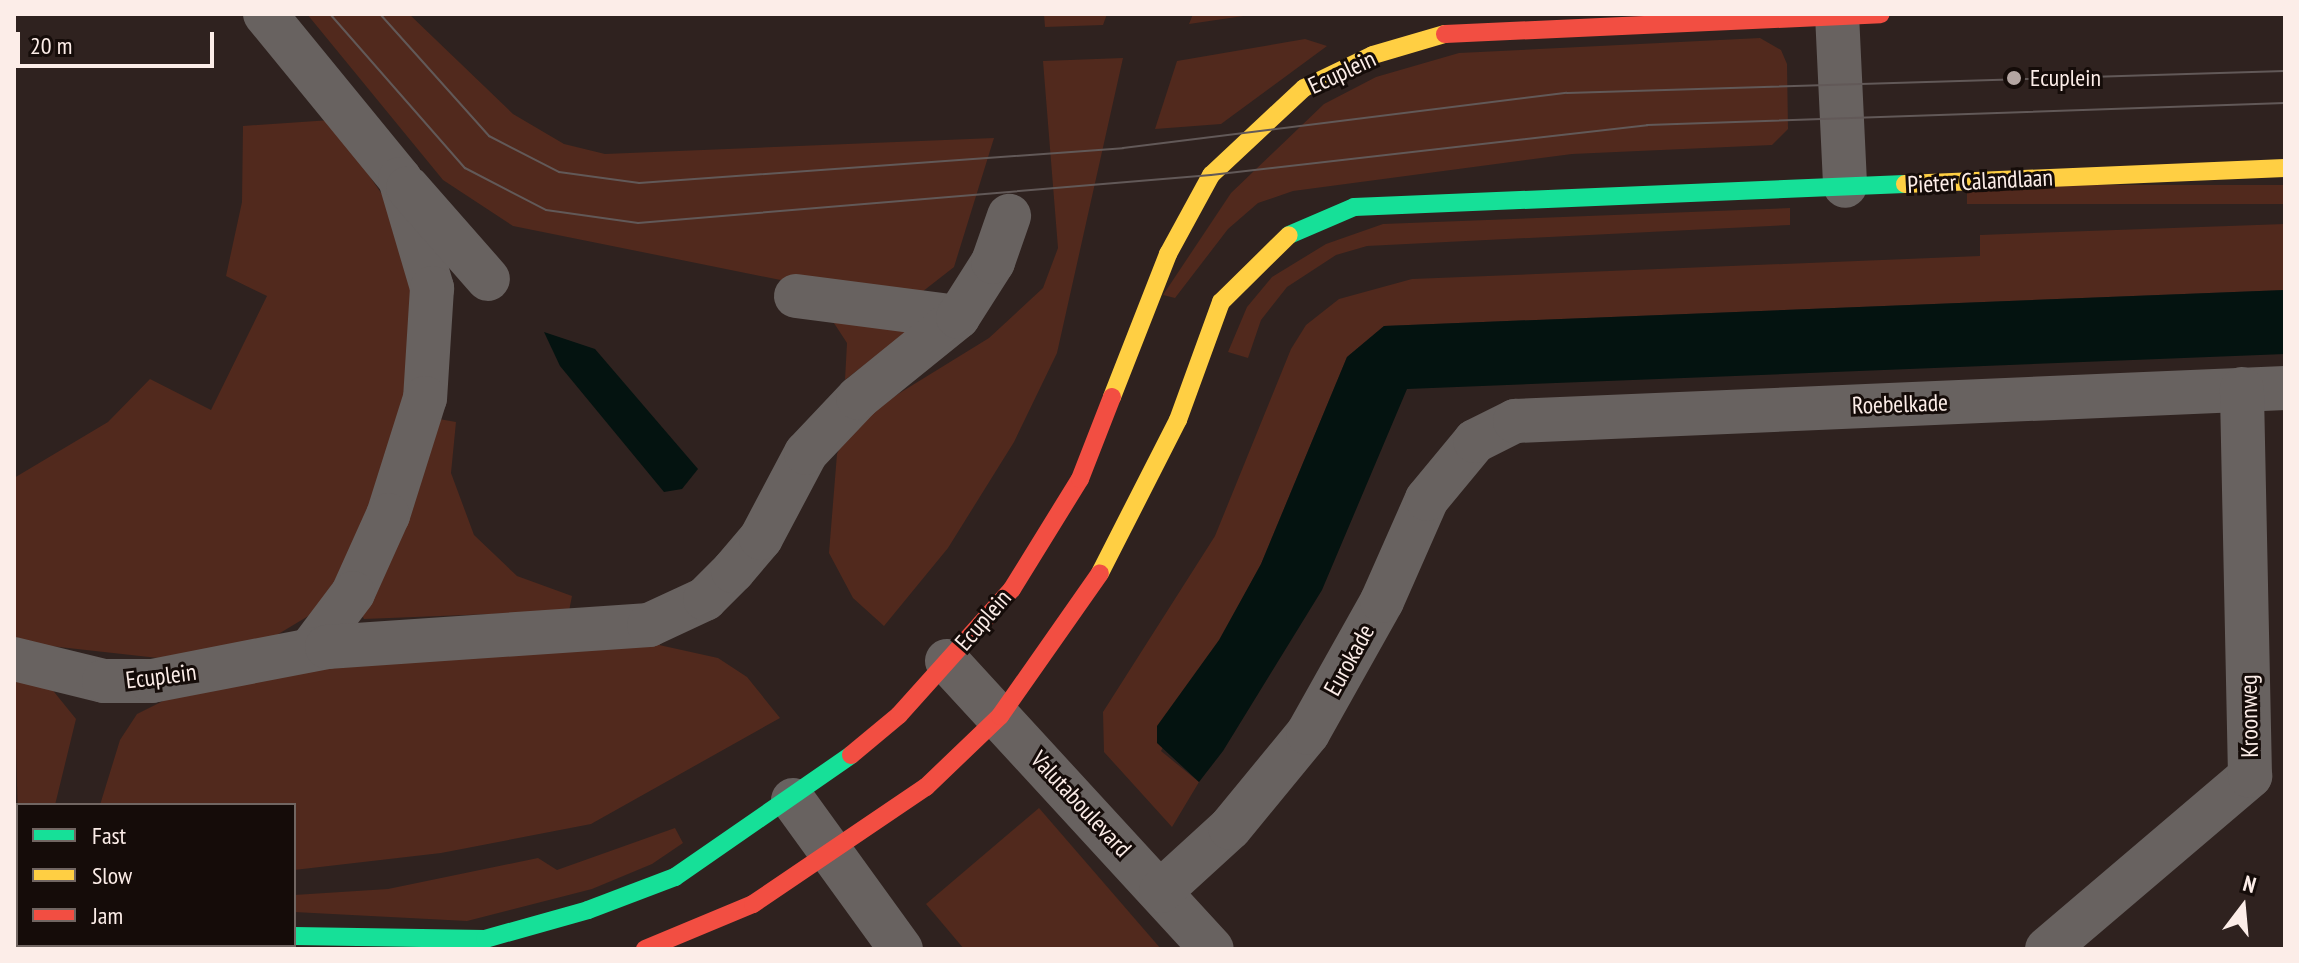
<!DOCTYPE html>
<style>
body{margin:0}
#map{position:relative;width:2299px;height:963px;overflow:hidden;background:#2f221f;font-family:"PT Sans Narrow",sans-serif}
div>[style]{position:absolute}
.green>*{inset:0;background:#51291d;transform-origin:0 0}
.water>*{inset:0;background:#041310}
.street>*{height:44px;margin:-22px;padding:0 22px;transform-origin:22px;border-radius:22px;background:#686260}
.fast>*{height:18px;margin:-9px;padding:0 9px;transform-origin:9px;border-radius:9px;background:#16e098}
.slow>*{height:18px;margin:-9px;padding:0 9px;transform-origin:9px;border-radius:9px;background:#ffcf43}
.jam>*{height:18px;margin:-9px;padding:0 9px;transform-origin:9px;border-radius:9px;background:#f24e42}
.tram>*{height:2px;margin:-1px;padding:0 1px;transform-origin:1px;border-radius:1px;background:#625958}
.dots>*{width:22px;height:22px;translate:-50% -50%;box-sizing:border-box;border:4px solid #150c09;border-radius:50%}
span{translate:-50% -50%;white-space:nowrap;text-align:center;line-height:1.15;-webkit-text-stroke:6px #150c09;paint-order:stroke}
.street-label{font-size:24px;color:#fcede8}
.poi-label{font-size:24px;color:#fcede8}
.left{translate:0 -50%;text-align:left}
.frame{position:absolute;inset:0;border:16px solid #fcede8;pointer-events:none}
.legend{position:absolute;left:16px;top:803px;width:280px;height:144px;box-sizing:border-box;background:#150c09;border:2px solid #716662;margin:0;padding:10px 14px;list-style:none;font-size:24px;color:#fcede8}
.legend li{display:flex;align-items:center;gap:16px;height:40px}
.legend b{width:40px;border:2px solid #716662}
.north{position:absolute;left:2203px;top:867px;width:80px;height:80px;-webkit-text-stroke:6px #150c09;paint-order:stroke;rotate:16deg;font-size:22px;font-weight:700;line-height:32px;text-align:center;color:#fcede8}
.north::after{content:'';display:block;margin:auto;width:28px;height:36px;background:#fcede8;clip-path:polygon(50% 0,100% 100%,50% 72%,0 100%)}
.scale{position:absolute;left:16px;top:32px;width:198px;height:36px;box-sizing:border-box;border:4px solid #fcede8;border-top:0;padding-left:10px;font-size:24px;line-height:28px;white-space:nowrap;color:#fcede8;-webkit-text-stroke:6px #150c09;paint-order:stroke}
</style>
<div id="map">
<div class="green">
<i style="clip-path:polygon(307px 14px,409px 14px,513px 114px,564px 144px,605px 154px,994px 138px,954px 267px,922px 292px,865px 297px,513px 226px,443px 180px)"></i>
<i style="clip-path:polygon(1044px 14px,1107px 14px,1103px 25px,1045px 27px)"></i>
<i style="clip-path:polygon(1193px 14px,1257px 14px,1189px 24px)"></i>
<i style="clip-path:polygon(1760px 38px,1781px 50px,1787px 64px,1788px 129px,1772px 145px,1572px 154px,1293px 191px,1258px 203px,1228px 229px,1175px 298px,1163px 295px,1231px 193px,1324px 104px,1376px 77px,1459px 53px)"></i>
<i style="clip-path:polygon(1305px 39px,1327px 46px,1221px 124px,1155px 129px,1177px 61px)"></i>
<i style="clip-path:polygon(1123px 58px,1057px 353px,1014px 442px,948px 548px,884px 626px,853px 598px,829px 553px,837px 454px,851px 423px,989px 338px,1043px 288px,1058px 248px,1043px 61px)"></i>
<i style="clip-path:polygon(331px 120px,388px 203px,410px 287px,416px 351px,363px 536px,315px 612px,270px 639px,158px 658px,14px 642px,14px 478px,108px 422px,150px 379px,211px 410px,267px 296px,226px 276px,242px 202px,243px 126px)"></i>
<i style="left:2285px;top:185px;width:19px;height:318px;rotate:90deg"></i>
<i style="clip-path:polygon(1790px 208px,1790px 225px,1367px 246px,1336px 255px,1287px 287px,1261px 320px,1248px 358px,1228px 352px,1247px 307px,1272px 277px,1326px 244px,1383px 224px)"></i>
<i style="clip-path:polygon(2285px 224px,2285px 290px,1384px 326px,1347px 357px,1261px 564px,1161px 751px,1199px 782px,1172px 827px,1104px 752px,1103px 712px,1215px 536px,1291px 349px,1306px 325px,1339px 299px,1412px 279px,1980px 256px,1980px 235px)"></i>
<i style="clip-path:polygon(830px 317px,908px 331px,845px 380px,847px 343px)"></i>
<i style="clip-path:polygon(439px 419px,456px 422px,451px 473px,474px 535px,517px 576px,572px 596px,569px 611px,364px 619px,360px 612px)"></i>
<i style="clip-path:polygon(641px 641px,718px 658px,747px 677px,780px 718px,591px 824px,441px 853px,294px 870px,294px 805px,100px 805px,120px 740px,137px 714px,169px 698px,401px 651px)"></i>
<i style="clip-path:polygon(14px 673px,42px 677px,76px 719px,55px 805px,18px 805px,18px 822px)"></i>
<i style="clip-path:polygon(1039px 808px,1161px 949px,964px 949px,926px 904px)"></i>
<i style="clip-path:polygon(675px 828px,683px 843px,652px 864px,592px 889px,467px 921px,294px 912px,294px 895px,388px 889px,538px 858px,557px 870px)"></i>
</div>
<div class="water">
<i style="clip-path:polygon(2285px 290px,2285px 354px,1407px 389px,1322px 590px,1223px 751px,1199px 782px,1157px 743px,1157px 726px,1219px 640px,1261px 564px,1347px 357px,1384px 326px)"></i>
<i style="clip-path:polygon(544px 332px,595px 349px,698px 469px,682px 489px,664px 492px,560px 366px)"></i>
</div>
<div class="street">
<i style="left:265px;top:14px;width:213px;rotate:50.7deg"></i>
<i style="left:400px;top:179px;width:114px;rotate:73.6deg"></i>
<i style="left:432px;top:288px;width:110px;rotate:93.6deg"></i>
<i style="left:425px;top:398px;width:123px;rotate:107.5deg"></i>
<i style="left:388px;top:515px;width:85px;rotate:114.2deg"></i>
<i style="left:353px;top:593px;width:71px;rotate:127deg"></i>
<i style="left:1837px;top:14px;width:172px;rotate:87.3deg"></i>
<i style="left:408px;top:188px;width:121px;rotate:48.7deg"></i>
<i style="left:796px;top:296px;width:163px;rotate:7.4deg"></i>
<i style="left:14px;top:659px;width:93px;rotate:13.7deg"></i>
<i style="left:104px;top:681px;width:48px"></i>
<i style="left:152px;top:681px;width:178px;rotate:-11deg"></i>
<i style="left:327px;top:647px;width:323px;rotate:-3.9deg"></i>
<i style="left:649px;top:625px;width:62px;rotate:-24.9deg"></i>
<i style="left:705px;top:599px;width:40px;rotate:-45deg"></i>
<i style="left:733px;top:571px;width:43px;rotate:-49.7deg"></i>
<i style="left:761px;top:538px;width:96px;rotate:-62.1deg"></i>
<i style="left:806px;top:453px;width:76px;rotate:-46.6deg"></i>
<i style="left:858px;top:398px;width:129px;rotate:-39deg"></i>
<i style="left:958px;top:317px;width:65px;rotate:-57.5deg"></i>
<i style="left:993px;top:262px;width:49px;rotate:-70.8deg"></i>
<i style="left:947px;top:661px;width:391px;rotate:47.4deg"></i>
<i style="left:793px;top:800px;width:184px;rotate:54.1deg"></i>
<i style="left:1161px;top:891px;width:93px;rotate:-42.4deg"></i>
<i style="left:1230px;top:828px;width:123px;rotate:-50.6deg"></i>
<i style="left:1308px;top:733px;width:151px;rotate:-60.7deg"></i>
<i style="left:1382px;top:601px;width:111px;rotate:-66.2deg"></i>
<i style="left:1427px;top:499px;width:75px;rotate:-50.4deg"></i>
<i style="left:1475px;top:441px;width:45px;rotate:-26.6deg"></i>
<i style="left:1515px;top:421px;width:771px;rotate:-2.45deg"></i>
<i style="left:150px;top:949px;width:4px;rotate:-76deg"></i>
<i style="left:2047px;top:949px;width:267px;rotate:-40.4deg"></i>
<i style="left:2250px;top:776px;width:387px;rotate:-91.2deg"></i>
</div>
<div class="fast">
<i style="left:1289px;top:235px;width:71px;rotate:-23.3deg"></i>
<i style="left:1354px;top:207px;width:551px;rotate:-2.39deg"></i>
<i style="left:294px;top:936px;width:191px;rotate:0.9deg"></i>
<i style="left:485px;top:939px;width:107px;rotate:-15.7deg"></i>
<i style="left:588px;top:910px;width:93px;rotate:-20.8deg"></i>
<i style="left:675px;top:877px;width:214px;rotate:-34.7deg"></i>
</div>
<div class="slow">
<i style="left:1905px;top:184px;width:380px;rotate:-2.4deg"></i>
<i style="left:1112px;top:397px;width:154px;rotate:-68.6deg"></i>
<i style="left:1168px;top:254px;width:90px;rotate:-61.4deg"></i>
<i style="left:1211px;top:175px;width:127px;rotate:-43.1deg"></i>
<i style="left:1304px;top:88px;width:76px;rotate:-25.6deg"></i>
<i style="left:1373px;top:55px;width:75px;rotate:-16.3deg"></i>
<i style="left:1100px;top:573px;width:172px;rotate:-63deg"></i>
<i style="left:1178px;top:420px;width:126px;rotate:-70deg"></i>
<i style="left:1221px;top:302px;width:95px;rotate:-44.6deg"></i>
<i style="left:14px;top:889px;width:4px;rotate:14deg"></i>
</div>
<div class="jam">
<i style="left:1445px;top:34px;width:436px;rotate:-2.6deg"></i>
<i style="left:851px;top:755px;width:62px;rotate:-39.8deg"></i>
<i style="left:899px;top:715px;width:169px;rotate:-48.1deg"></i>
<i style="left:1012px;top:589px;width:129px;rotate:-58.3deg"></i>
<i style="left:1080px;top:479px;width:88px;rotate:-68.7deg"></i>
<i style="left:645px;top:949px;width:117px;rotate:-22.6deg"></i>
<i style="left:753px;top:904px;width:209px;rotate:-34.1deg"></i>
<i style="left:926px;top:787px;width:103px;rotate:-43.8deg"></i>
<i style="left:1000px;top:716px;width:174px;rotate:-55deg"></i>
</div>
<div class="tram">
<i style="left:330px;top:14px;width:205px;rotate:48.8deg"></i>
<i style="left:465px;top:168px;width:91px;rotate:27.4deg"></i>
<i style="left:546px;top:210px;width:93px;rotate:8deg"></i>
<i style="left:638px;top:223px;width:575px;rotate:-4.79deg"></i>
<i style="left:1211px;top:175px;width:439px;rotate:-6.5deg"></i>
<i style="left:1647px;top:125px;width:638px;rotate:-1.97deg"></i>
<i style="left:380px;top:14px;width:164px;rotate:48.2deg"></i>
<i style="left:489px;top:136px;width:79px;rotate:27.2deg"></i>
<i style="left:559px;top:172px;width:81px;rotate:7.8deg"></i>
<i style="left:639px;top:183px;width:485px;rotate:-4.1deg"></i>
<i style="left:1123px;top:148px;width:447px;rotate:-7.1deg"></i>
<i style="left:1567px;top:93px;width:718px;rotate:-1.76deg"></i>
</div>
<div class="dots">
<i style="left:2014px;top:78px;background:#b4a6a2"></i>
</div>
<div class="street-label">
<span style="left:1342px;top:72px;rotate:-25deg">Ecuplein</span>
<span style="left:1980px;top:181px;rotate:-3deg">Pieter Calandlaan</span>
<span style="left:1900px;top:404px;rotate:-2deg">Roebelkade</span>
<span style="left:983px;top:620px;rotate:-49deg">Ecuplein</span>
<span style="left:1349px;top:660px;rotate:-61deg">Eurokade</span>
<span style="left:161px;top:676px;rotate:-7deg">Ecuplein</span>
<span style="left:2249px;top:716px;rotate:-91deg">Kroonweg</span>
<span style="left:1081px;top:804px;rotate:47deg">Valutaboulevard</span>
</div>
<div class="poi-label">
<span class="left" style="left:2030px;top:78px">Ecuplein</span>
</div>
<div class="frame"></div>
<ul class="legend">
<li><b style="height:10px;background:#16e098"></b>Fast</li>
<li><b style="height:10px;background:#ffcf43"></b>Slow</li>
<li><b style="height:10px;background:#f24e42"></b>Jam</li>
</ul>
<div class="north">N</div>
<div class="scale">20 m</div>
</div>
